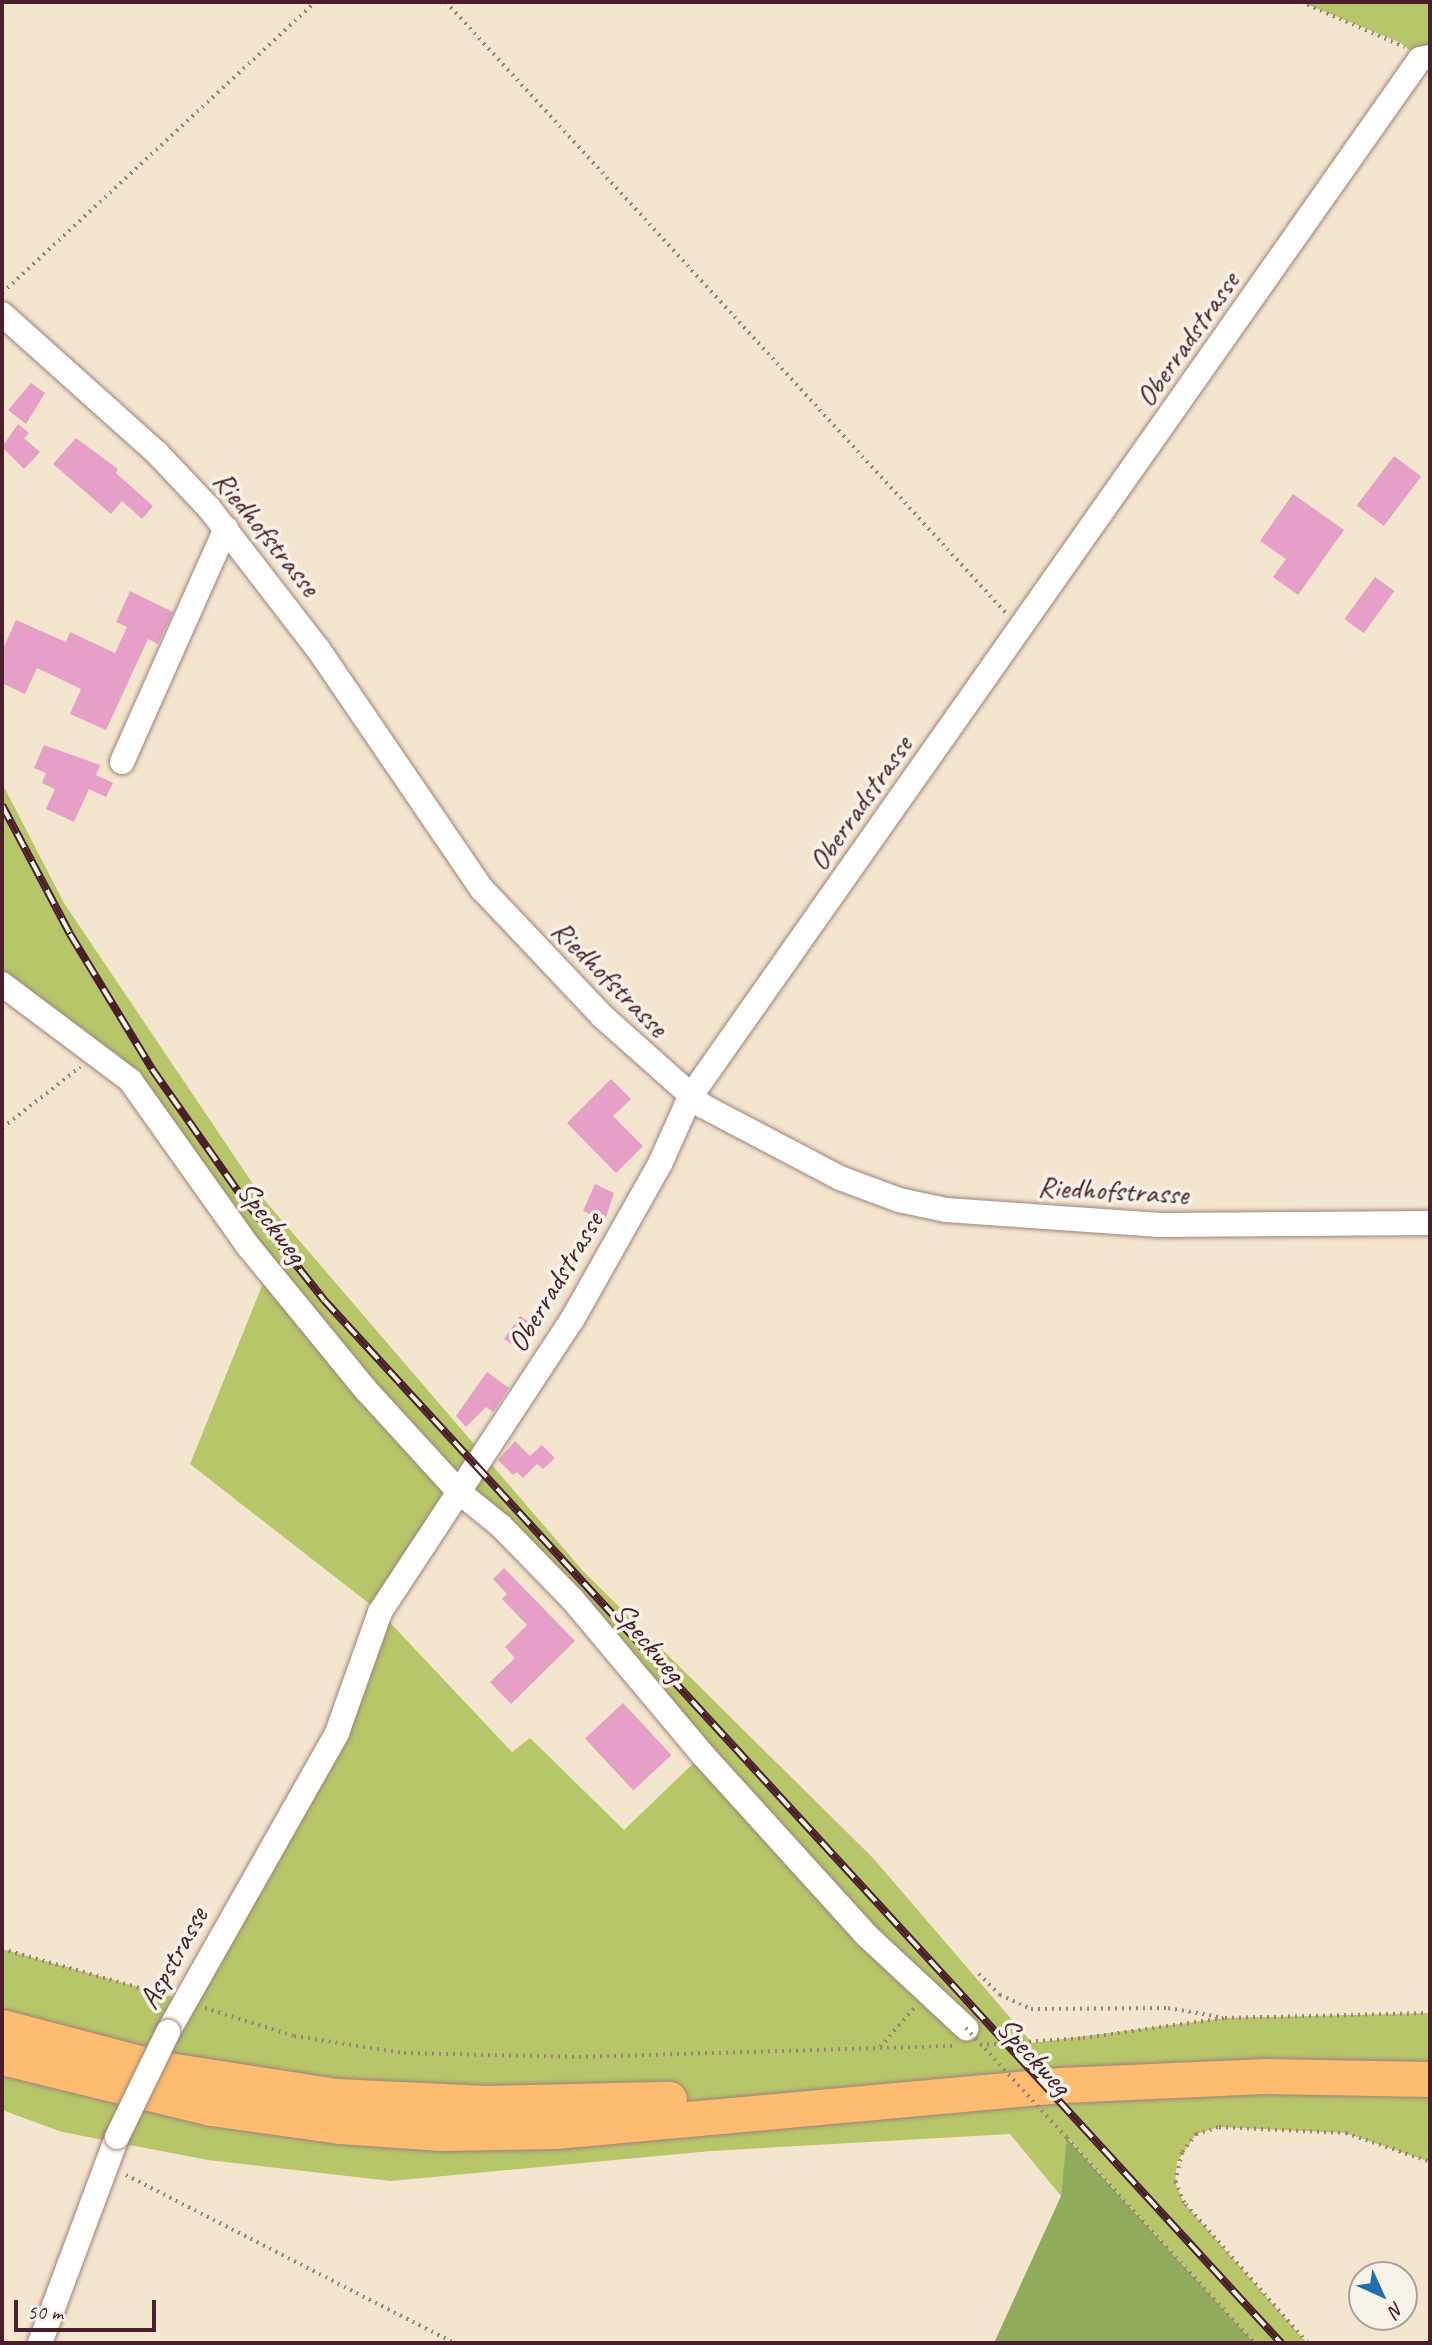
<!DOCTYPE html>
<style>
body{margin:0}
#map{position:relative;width:1432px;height:2345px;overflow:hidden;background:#f4e5ce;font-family:Caveat,sans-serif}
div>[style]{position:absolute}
.green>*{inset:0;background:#b7c669}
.forest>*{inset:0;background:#91ab5d}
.building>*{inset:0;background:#e69fc6;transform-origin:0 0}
.path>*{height:3.5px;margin-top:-1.75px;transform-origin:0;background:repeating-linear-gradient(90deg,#9f827c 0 2px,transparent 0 7px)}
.roads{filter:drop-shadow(0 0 2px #9f827c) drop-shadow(0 0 2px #9f827c)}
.minor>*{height:24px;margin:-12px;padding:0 12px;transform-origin:12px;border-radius:12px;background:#fff}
.highway>*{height:35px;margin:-17.5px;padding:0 17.5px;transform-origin:17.5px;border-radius:17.5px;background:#fdbc70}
.rail>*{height:8px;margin-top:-4px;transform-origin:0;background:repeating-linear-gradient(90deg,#f7f3e8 0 16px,#4a1f2b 0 32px);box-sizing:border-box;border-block:2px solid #4a1f2b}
.path-bridge>*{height:3.5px;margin-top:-1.75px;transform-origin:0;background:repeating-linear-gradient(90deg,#9f827c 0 2px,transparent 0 7px)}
.bridges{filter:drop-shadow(0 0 2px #9f827c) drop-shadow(0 0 2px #9f827c)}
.minor-bridge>*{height:24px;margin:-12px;padding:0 12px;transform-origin:12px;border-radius:12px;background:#fff}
span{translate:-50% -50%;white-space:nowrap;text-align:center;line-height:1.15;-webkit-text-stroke:7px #f7f3e8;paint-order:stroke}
.street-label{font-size:30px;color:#4a1f2b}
.frame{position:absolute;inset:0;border:4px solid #4a1f2b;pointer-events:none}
.north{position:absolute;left:1348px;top:2261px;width:70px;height:70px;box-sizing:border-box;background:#f7f3e8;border:2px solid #b29e9c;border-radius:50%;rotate:135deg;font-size:19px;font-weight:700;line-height:28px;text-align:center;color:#4a1f2b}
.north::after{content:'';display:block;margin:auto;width:24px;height:32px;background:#1f6fb2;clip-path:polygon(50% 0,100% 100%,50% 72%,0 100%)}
.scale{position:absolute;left:14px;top:2300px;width:142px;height:32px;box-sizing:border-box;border:4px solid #4a1f2b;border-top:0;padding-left:9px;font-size:21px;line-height:24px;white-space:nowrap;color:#4a1f2b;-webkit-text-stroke:5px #f7f3e8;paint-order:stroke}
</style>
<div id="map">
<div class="green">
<i style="clip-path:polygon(1301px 2px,1430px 2px,1430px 57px,1420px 59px,1401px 43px)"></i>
<i style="clip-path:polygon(evenodd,2px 783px,64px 903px,261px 1196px,583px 1571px,873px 1858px,1032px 2043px,1225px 2018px,1430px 2013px,1430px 2162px,1346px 2133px,1219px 2127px,1196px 2134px,1177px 2162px,1175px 2182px,1184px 2203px,1307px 2343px,1254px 2343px,1068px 2138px,1061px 2196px,1010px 2134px,711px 2151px,391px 2181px,208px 2160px,62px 2132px,2px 2110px,2px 1949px,185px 2000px,291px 1811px,380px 1612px,190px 1464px,268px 1271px,147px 1102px,2px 984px,2px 783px,458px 1492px,702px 1755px,624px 1830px,530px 1738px,512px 1752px,380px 1612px,458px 1492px)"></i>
</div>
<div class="forest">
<i style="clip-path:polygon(1067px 2138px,1254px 2343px,994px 2343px,1061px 2196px)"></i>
</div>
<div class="building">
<i style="clip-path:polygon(31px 383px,45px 393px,26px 424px,8px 410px)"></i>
<i style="clip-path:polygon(18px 424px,29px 433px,24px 438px,40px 452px,24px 469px,2px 447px)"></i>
<i style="clip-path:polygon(76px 438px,118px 469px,116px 473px,153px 506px,142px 519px,122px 501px,111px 514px,53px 464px)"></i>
<i style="left:1394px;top:456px;width:34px;height:62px;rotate:37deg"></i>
<i style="clip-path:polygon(1293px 494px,1344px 530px,1298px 595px,1273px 577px,1286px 559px,1260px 541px)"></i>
<i style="left:1375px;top:577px;width:24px;height:52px;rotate:36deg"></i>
<i style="clip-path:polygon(130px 591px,173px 612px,158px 644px,148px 639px,106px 730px,70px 714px,81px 689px,37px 668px,25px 694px,2px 683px,2px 651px,16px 620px,66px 642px,70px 632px,115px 653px,127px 627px,116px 622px)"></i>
<i style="clip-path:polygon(44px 745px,100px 765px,96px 775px,113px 783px,106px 797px,89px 789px,74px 822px,46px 809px,55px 789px,42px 783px,46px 773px,34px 768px)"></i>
<i style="clip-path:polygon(611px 1079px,631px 1099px,613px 1116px,643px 1146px,616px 1173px,567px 1123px)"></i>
<i style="clip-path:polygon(595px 1184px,614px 1193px,605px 1220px,583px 1211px)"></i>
<i style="left:520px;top:1316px;width:21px;height:28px;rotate:35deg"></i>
<i style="clip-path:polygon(487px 1372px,509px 1388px,493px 1412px,486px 1407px,466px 1427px,456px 1416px)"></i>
<i style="clip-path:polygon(515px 1441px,530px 1456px,542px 1445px,555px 1458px,543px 1469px,537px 1464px,523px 1478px,517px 1472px,513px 1475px,498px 1460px)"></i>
<i style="clip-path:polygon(504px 1568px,575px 1641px,511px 1704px,490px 1682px,515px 1658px,505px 1647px,527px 1625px,502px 1599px,507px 1594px,493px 1579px)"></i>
<i style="left:623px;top:1703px;width:71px;height:52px;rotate:47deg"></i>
</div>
<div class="path">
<i style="left:446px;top:2px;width:829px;rotate:47.49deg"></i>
<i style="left:1301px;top:2px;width:113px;rotate:23.4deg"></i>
<i style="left:2px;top:293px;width:427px;rotate:-42.9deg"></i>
<i style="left:2px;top:1128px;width:99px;rotate:-38deg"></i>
<i style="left:2px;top:1949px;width:169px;rotate:15.8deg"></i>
<i style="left:979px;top:1974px;width:30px;rotate:45deg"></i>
<i style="left:1000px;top:1995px;width:34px;rotate:24deg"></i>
<i style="left:1031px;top:2009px;width:137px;rotate:-0.4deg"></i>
<i style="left:1168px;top:2008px;width:53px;rotate:9.8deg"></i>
<i style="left:205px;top:2008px;width:93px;rotate:17.5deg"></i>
<i style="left:294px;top:2036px;width:111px;rotate:8.8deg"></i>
<i style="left:404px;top:2053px;width:175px;rotate:1.3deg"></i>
<i style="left:579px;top:2057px;width:375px;rotate:-1.7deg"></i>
<i style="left:980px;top:2045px;width:103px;rotate:-3.9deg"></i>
<i style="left:1083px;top:2038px;width:143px;rotate:-8deg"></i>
<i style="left:1225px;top:2018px;width:205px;rotate:-1.4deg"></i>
<i style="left:880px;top:2047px;width:52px;rotate:-48.9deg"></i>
<i style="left:1067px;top:2138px;width:277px;rotate:47.6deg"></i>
<i style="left:126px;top:2175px;width:369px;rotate:27.1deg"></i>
<i style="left:1307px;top:2343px;width:186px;rotate:-131.3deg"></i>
<i style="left:1184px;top:2203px;width:23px;rotate:-113deg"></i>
<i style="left:1175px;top:2182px;width:31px;rotate:-77deg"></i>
<i style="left:1182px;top:2152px;width:23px;rotate:-52deg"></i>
<i style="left:1196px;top:2134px;width:24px;rotate:-17deg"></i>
<i style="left:1219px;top:2127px;width:127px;rotate:2.7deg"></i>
<i style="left:1346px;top:2133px;width:89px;rotate:19deg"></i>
</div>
<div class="roads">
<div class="minor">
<i style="left:2px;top:314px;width:208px;rotate:41.9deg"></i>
<i style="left:157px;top:453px;width:76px;rotate:46.6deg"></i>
<i style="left:209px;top:508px;width:178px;rotate:52.3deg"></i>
<i style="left:318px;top:649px;width:291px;rotate:55.7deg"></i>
<i style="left:482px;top:889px;width:175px;rotate:46.6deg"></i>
<i style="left:602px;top:1016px;width:135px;rotate:41.7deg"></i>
<i style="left:703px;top:1106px;width:155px;rotate:27.7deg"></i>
<i style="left:840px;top:1178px;width:63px;rotate:20.4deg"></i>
<i style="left:899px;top:1200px;width:48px;rotate:12deg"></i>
<i style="left:946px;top:1210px;width:214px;rotate:4deg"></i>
<i style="left:1159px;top:1225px;width:271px;rotate:-0.4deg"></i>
<i style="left:122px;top:762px;width:256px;rotate:-66deg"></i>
<i style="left:2px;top:984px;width:160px;rotate:36.9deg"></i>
<i style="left:130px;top:1080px;width:204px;rotate:54.6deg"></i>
<i style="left:248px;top:1246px;width:186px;rotate:50.7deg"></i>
<i style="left:366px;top:1390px;width:138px;rotate:47.6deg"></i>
<i style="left:459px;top:1492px;width:54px;rotate:39deg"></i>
<i style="left:501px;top:1526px;width:103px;rotate:45.8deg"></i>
<i style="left:573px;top:1600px;width:202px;rotate:50deg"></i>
<i style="left:703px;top:1755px;width:243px;rotate:47.8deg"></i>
<i style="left:866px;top:1935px;width:137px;rotate:42.9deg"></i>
<i style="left:168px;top:2032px;width:343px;rotate:-60.5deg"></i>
<i style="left:337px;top:1733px;width:128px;rotate:-70.4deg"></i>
<i style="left:380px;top:1612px;width:349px;rotate:-56.7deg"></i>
<i style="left:572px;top:1320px;width:179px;rotate:-60.6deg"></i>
<i style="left:660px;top:1164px;width:73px;rotate:-65.9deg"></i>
<i style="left:690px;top:1097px;width:1269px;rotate:-54.88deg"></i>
<i style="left:1420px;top:59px;width:10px;rotate:-11deg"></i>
<i style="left:40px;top:2343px;width:220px;rotate:-69.5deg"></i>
</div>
<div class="highway">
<i style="left:2px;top:2027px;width:165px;rotate:14.7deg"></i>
<i style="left:162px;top:2069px;width:176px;rotate:8.8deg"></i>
<i style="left:336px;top:2096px;width:150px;rotate:2.7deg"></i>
<i style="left:486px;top:2103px;width:183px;rotate:-1.3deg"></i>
<i style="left:2px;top:2057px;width:215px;rotate:13.7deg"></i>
<i style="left:211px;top:2108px;width:130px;rotate:7.9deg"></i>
<i style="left:340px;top:2126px;width:102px;rotate:3.9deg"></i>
<i style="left:442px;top:2133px;width:114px;rotate:-1deg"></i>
<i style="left:556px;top:2131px;width:507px;rotate:-5.2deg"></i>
<i style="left:1061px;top:2085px;width:204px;rotate:-2.5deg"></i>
<i style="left:1265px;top:2076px;width:165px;rotate:1deg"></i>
</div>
</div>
<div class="rail">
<i style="left:2px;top:805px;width:146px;rotate:62.2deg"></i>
<i style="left:70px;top:934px;width:158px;rotate:58.7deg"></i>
<i style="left:152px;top:1069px;width:153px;rotate:54.9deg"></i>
<i style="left:240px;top:1194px;width:135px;rotate:51.6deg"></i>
<i style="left:324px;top:1300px;width:1416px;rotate:47.46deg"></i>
</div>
<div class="path-bridge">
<i style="left:966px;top:2028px;width:149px;rotate:47.4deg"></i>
</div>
<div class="bridges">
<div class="minor-bridge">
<i style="left:117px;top:2137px;width:117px;rotate:-64.1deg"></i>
</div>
</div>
<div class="street-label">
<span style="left:1187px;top:339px;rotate:-55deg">Oberradstrasse</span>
<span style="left:267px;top:533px;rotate:51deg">Riedhofstrasse</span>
<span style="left:860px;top:803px;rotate:-55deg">Oberradstrasse</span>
<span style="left:610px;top:978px;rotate:45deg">Riedhofstrasse</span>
<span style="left:1113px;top:1190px;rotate:3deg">Riedhofstrasse</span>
<span style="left:272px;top:1222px;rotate:53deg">Speckweg</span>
<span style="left:555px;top:1282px;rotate:-59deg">Oberradstrasse</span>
<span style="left:649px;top:1642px;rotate:50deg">Speckweg</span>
<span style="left:173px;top:1958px;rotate:-61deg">Aspstrasse</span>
<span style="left:1034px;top:2056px;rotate:47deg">Speckweg</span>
</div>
<div class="frame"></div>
<div class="north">N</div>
<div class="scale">50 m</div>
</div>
